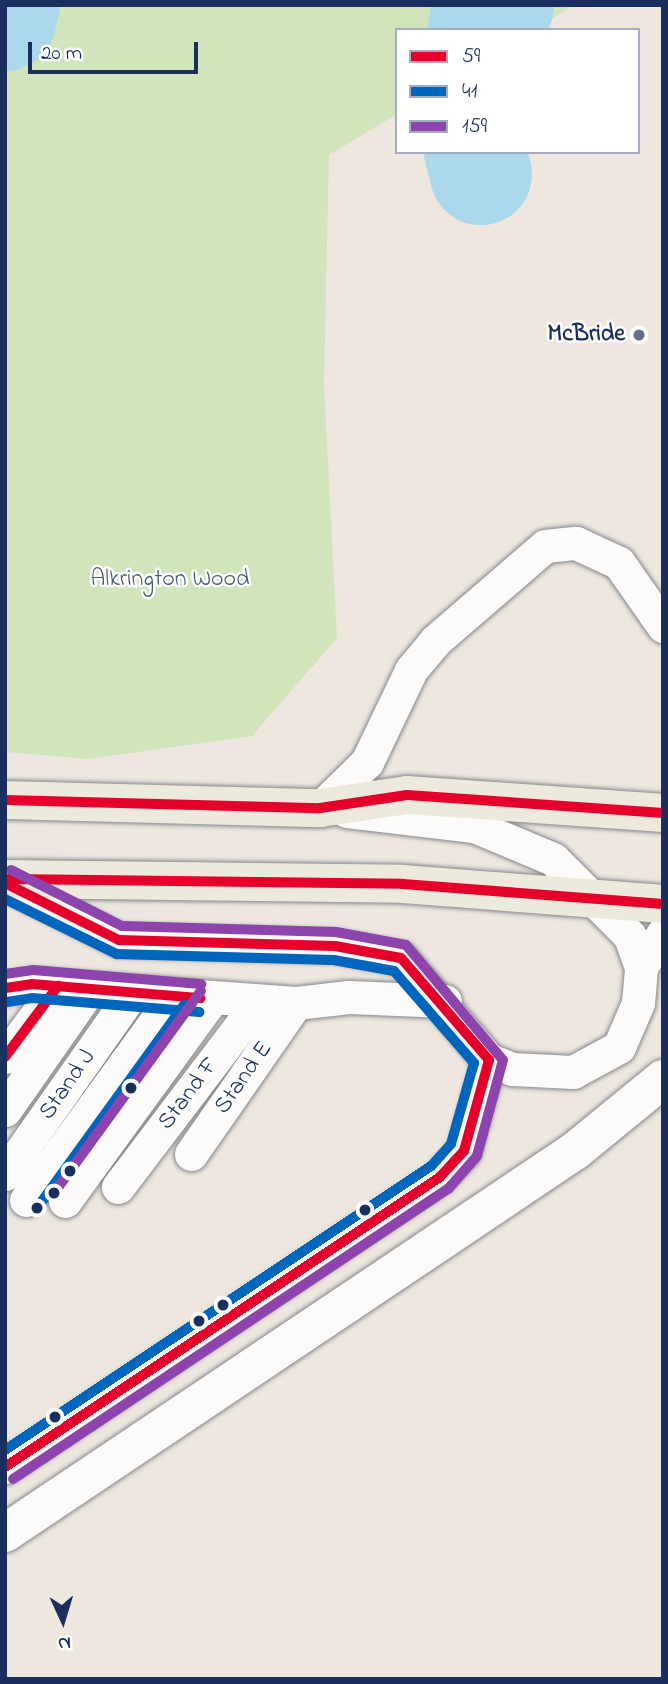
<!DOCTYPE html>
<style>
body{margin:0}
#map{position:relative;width:668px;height:1684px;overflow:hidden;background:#ede7e0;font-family:"Indie Flower",sans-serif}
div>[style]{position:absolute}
.green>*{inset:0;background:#d2e4bb}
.river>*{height:102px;margin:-51px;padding:0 51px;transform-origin:51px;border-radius:51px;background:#abd8eb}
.roads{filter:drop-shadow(0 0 2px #86878c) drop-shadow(0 0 2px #86878c)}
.service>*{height:33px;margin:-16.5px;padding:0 16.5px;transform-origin:16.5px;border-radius:16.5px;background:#fcfbfa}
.pedestrian>*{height:38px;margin:-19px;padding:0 19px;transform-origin:19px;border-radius:19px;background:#fcfbfa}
.primary>*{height:38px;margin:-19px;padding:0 19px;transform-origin:19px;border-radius:19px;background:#edeadd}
.bus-1>*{height:10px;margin:-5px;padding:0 5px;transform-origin:5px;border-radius:5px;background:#e4002b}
.bus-2>*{height:10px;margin:-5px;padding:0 5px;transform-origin:5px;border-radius:5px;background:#0065bd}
.bus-3>*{height:10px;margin:-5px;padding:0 5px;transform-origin:5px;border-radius:5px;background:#8e44ad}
.dots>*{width:19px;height:19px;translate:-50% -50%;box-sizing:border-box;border:4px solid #fff;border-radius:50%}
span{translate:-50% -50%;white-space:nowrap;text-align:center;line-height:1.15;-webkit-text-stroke:5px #fff;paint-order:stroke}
.poi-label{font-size:24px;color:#1b2f5e;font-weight:700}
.right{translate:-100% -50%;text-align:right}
.park-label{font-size:24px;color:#435c6e}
.street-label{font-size:24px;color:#1b2f5e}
.frame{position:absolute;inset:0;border:7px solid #1b2f5e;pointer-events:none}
.legend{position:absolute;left:395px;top:28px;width:245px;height:126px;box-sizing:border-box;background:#fff;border:2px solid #a4acbf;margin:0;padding:9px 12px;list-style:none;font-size:21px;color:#1b2f5e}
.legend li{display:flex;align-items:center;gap:14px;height:35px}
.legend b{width:35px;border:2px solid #a4acbf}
.north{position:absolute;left:28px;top:1586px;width:70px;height:70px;-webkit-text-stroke:5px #fff;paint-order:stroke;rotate:176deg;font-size:19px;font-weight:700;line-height:28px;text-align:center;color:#1b2f5e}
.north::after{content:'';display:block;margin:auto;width:24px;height:32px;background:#1b2f5e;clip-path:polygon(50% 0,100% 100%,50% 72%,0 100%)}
.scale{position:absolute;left:28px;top:42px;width:170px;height:32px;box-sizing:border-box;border:4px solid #1b2f5e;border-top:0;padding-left:9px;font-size:21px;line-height:24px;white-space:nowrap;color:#1b2f5e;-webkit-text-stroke:5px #fff;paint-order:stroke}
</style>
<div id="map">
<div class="green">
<i style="clip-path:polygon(5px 5px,574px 5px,534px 30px,397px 30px,397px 114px,329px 155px,324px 384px,337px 638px,252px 736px,88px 759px,5px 752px)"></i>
</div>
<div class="river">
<i style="left:5px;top:20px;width:16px;rotate:-75deg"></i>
<i style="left:479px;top:30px;width:12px;rotate:-81deg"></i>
<i style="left:481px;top:18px;width:26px;rotate:-31deg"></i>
<i style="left:475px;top:152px;width:23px;rotate:75deg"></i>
</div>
<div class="roads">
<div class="service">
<i style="left:320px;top:808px;width:66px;rotate:-44.4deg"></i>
<i style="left:367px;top:762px;width:102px;rotate:-64.4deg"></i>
<i style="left:411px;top:670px;width:38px;rotate:-50deg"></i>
<i style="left:435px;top:641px;width:145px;rotate:-40.8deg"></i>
<i style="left:545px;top:546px;width:31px;rotate:-6deg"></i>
<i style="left:576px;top:543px;width:47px;rotate:24.9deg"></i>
<i style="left:619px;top:563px;width:77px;rotate:55.1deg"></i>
<i style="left:5px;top:883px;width:127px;rotate:26.6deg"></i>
<i style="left:119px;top:940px;width:216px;rotate:1.6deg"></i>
<i style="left:335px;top:946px;width:67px;rotate:10.3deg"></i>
<i style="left:401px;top:958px;width:135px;rotate:49.2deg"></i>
<i style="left:489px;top:1060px;width:25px;rotate:21deg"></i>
<i style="left:512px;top:1069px;width:61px;rotate:2.8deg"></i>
<i style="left:573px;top:1072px;width:52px;rotate:-28.5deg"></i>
<i style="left:619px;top:1047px;width:48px;rotate:-66.6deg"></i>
<i style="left:638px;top:1003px;width:36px;rotate:-85deg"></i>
<i style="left:641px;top:967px;width:33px;rotate:-110deg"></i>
<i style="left:630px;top:936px;width:109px;rotate:-135deg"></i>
<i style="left:553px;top:859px;width:86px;rotate:-157.3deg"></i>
<i style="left:474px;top:826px;width:128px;rotate:-173.3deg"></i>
<i style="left:641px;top:967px;width:40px;rotate:-57.1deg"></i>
<i style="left:5px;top:988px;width:27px;rotate:-8deg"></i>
<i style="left:32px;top:984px;width:265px;rotate:4.1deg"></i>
<i style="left:296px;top:1003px;width:53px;rotate:-6.5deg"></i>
<i style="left:349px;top:997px;width:96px;rotate:2.4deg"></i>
<i style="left:5px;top:1057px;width:89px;rotate:-53.3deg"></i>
<i style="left:5px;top:1110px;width:146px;rotate:-55deg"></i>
<i style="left:191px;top:1154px;width:184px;rotate:-55.2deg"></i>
<i style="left:5px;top:1174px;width:219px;rotate:-54.9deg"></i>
<i style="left:118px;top:1187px;width:233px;rotate:-52.8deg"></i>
<i style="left:26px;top:1200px;width:251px;rotate:-54.1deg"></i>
<i style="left:65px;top:1201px;width:250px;rotate:-54deg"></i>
<i style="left:5px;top:1467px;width:523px;rotate:-33.69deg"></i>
<i style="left:440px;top:1177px;width:35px;rotate:-47deg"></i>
<i style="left:464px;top:1151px;width:94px;rotate:-74.6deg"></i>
</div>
<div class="pedestrian">
<i style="left:5px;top:1533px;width:686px;rotate:-33.83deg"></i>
<i style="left:575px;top:1151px;width:114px;rotate:-39.3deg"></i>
</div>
<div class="primary">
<i style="left:5px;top:800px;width:315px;rotate:1.5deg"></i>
<i style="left:320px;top:808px;width:88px;rotate:-8.5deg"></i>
<i style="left:407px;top:795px;width:257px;rotate:4deg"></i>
<i style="left:5px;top:879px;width:398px;rotate:0.7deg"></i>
<i style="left:403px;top:884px;width:261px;rotate:4.4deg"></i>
</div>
</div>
<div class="bus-1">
<i style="left:5px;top:800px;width:315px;rotate:1.5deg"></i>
<i style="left:320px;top:808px;width:88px;rotate:-8.5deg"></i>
<i style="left:407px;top:795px;width:257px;rotate:4deg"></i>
<i style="left:9px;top:879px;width:394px;rotate:0.7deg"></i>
<i style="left:403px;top:884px;width:261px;rotate:4.4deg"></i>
<i style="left:5px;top:883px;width:127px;rotate:26.6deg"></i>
<i style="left:119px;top:940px;width:216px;rotate:1.6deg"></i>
<i style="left:335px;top:946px;width:67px;rotate:10.3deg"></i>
<i style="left:401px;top:958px;width:135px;rotate:49.2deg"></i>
<i style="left:489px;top:1060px;width:94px;rotate:105.4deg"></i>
<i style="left:464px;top:1151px;width:35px;rotate:133deg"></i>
<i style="left:440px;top:1177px;width:523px;rotate:146.31deg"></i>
<i style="left:5px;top:988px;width:27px;rotate:-8deg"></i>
<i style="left:32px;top:984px;width:169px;rotate:4.8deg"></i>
<i style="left:5px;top:1057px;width:89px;rotate:-53.3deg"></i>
</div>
<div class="bus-2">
<i style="left:5px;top:899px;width:125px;rotate:26.2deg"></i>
<i style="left:117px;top:954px;width:217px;rotate:1.6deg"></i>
<i style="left:334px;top:960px;width:61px;rotate:10.4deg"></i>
<i style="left:394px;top:971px;width:122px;rotate:49deg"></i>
<i style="left:474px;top:1063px;width:84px;rotate:105.9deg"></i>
<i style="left:451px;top:1144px;width:30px;rotate:132deg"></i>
<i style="left:431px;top:1166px;width:512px;rotate:146.31deg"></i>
<i style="left:7px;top:1002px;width:25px;rotate:-9deg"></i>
<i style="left:32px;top:998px;width:168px;rotate:4.8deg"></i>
<i style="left:37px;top:1208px;width:251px;rotate:-54.1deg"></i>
</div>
<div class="bus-3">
<i style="left:11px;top:870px;width:124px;rotate:26.8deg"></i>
<i style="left:122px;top:926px;width:214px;rotate:1.6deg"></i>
<i style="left:336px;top:932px;width:71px;rotate:10.5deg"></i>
<i style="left:406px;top:945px;width:150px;rotate:49.9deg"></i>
<i style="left:503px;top:1060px;width:99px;rotate:105.2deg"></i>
<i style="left:477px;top:1156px;width:43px;rotate:131.2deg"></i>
<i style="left:449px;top:1188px;width:524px;rotate:146.28deg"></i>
<i style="left:5px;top:974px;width:28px;rotate:-8deg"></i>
<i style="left:33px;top:970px;width:169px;rotate:4.8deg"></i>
<i style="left:54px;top:1193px;width:250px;rotate:-54deg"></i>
</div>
<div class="dots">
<i style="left:639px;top:335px;background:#646f8c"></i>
<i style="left:131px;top:1088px;background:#1b2f5e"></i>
<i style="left:70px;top:1171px;background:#1b2f5e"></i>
<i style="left:54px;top:1193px;background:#1b2f5e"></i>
<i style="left:37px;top:1208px;background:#1b2f5e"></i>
<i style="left:365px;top:1210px;background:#1b2f5e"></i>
<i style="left:223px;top:1305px;background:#1b2f5e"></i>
<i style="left:199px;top:1321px;background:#1b2f5e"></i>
<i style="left:55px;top:1417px;background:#1b2f5e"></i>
</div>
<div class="poi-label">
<span class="right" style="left:625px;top:335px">McBride</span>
</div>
<div class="park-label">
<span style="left:170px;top:580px">Alkrington Wood</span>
</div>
<div class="street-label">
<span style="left:244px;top:1078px;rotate:-55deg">Stand E</span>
<span style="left:68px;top:1085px;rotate:-55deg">Stand J</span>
<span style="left:189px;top:1094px;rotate:-53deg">Stand F</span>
</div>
<div class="frame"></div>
<ul class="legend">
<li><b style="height:9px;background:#e4002b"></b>59</li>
<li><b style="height:9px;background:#0065bd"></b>41</li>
<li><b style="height:9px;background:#8e44ad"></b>159</li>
</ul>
<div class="north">N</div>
<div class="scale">20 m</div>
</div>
